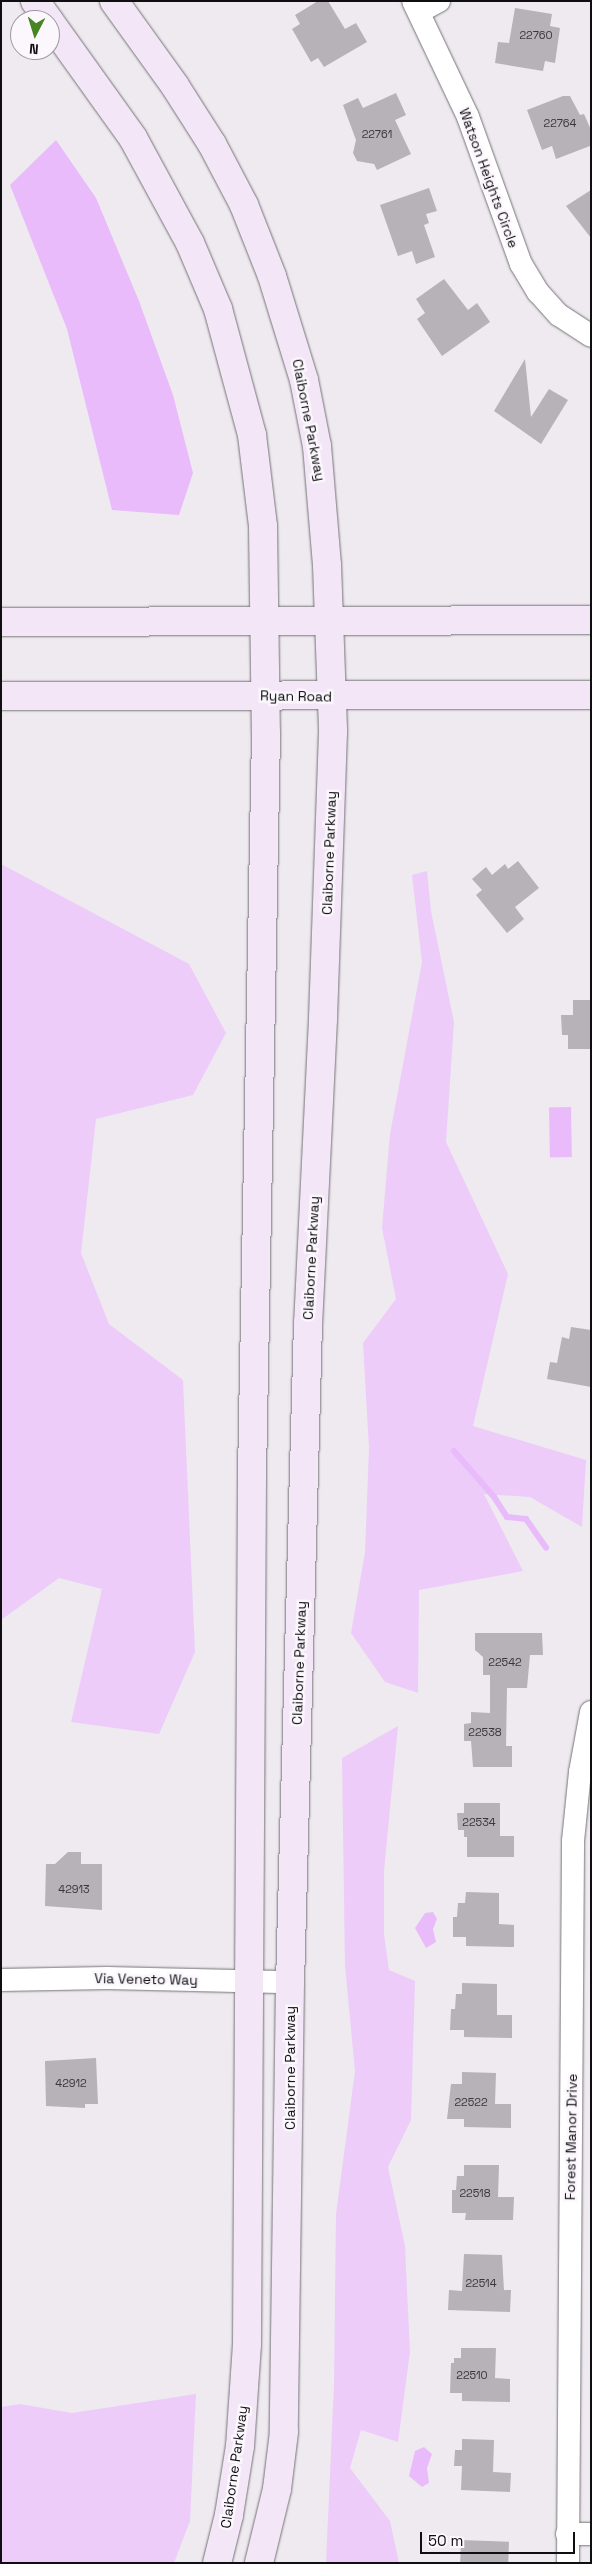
<!DOCTYPE html>
<style>
body{margin:0}
#map{position:relative;width:592px;height:2564px;overflow:hidden;background:#eeeaf0;font-family:"Space Grotesk",sans-serif}
div>[style]{position:absolute}
.green>*{inset:0;background:#edccfa}
.water>*{inset:0;background:#e9bbfa;transform-origin:0 0}
.stream>*{height:6px;margin:-3px;padding:0 3px;transform-origin:3px;border-radius:3px;background:#e9bbfa}
.building>*{inset:0;background:#b6b2b7;transform-origin:0 0}
.roads{filter:drop-shadow(0 0 1px #767377) drop-shadow(0 0 1px #767377)}
.street>*{height:22px;margin:-11px;padding:0 11px;transform-origin:11px;border-radius:11px;background:#fff}
.secondary>*{height:28px;margin:-14px;padding:0 14px;transform-origin:14px;border-radius:14px;background:#f3e6f7}
span{translate:-50% -50%;white-space:nowrap;text-align:center;line-height:1.15;-webkit-text-stroke:5px #fbf7fd;paint-order:stroke}
.number-label{font-size:11px;color:#39373a}
.number-label span{-webkit-text-stroke-width:0}
.street-label{font-size:14px;color:#0f0e10}
.frame{position:absolute;inset:0;border:2px solid #0f0e10;pointer-events:none}
.north{position:absolute;left:10px;top:10px;width:50px;height:50px;box-sizing:border-box;background:#fbf7fd;border:1px solid #9d9a9e;border-radius:50%;rotate:185deg;font-size:14px;font-weight:700;line-height:20px;text-align:center;color:#0f0e10}
.north::after{content:'';display:block;margin:auto;width:18px;height:22px;background:#468424;clip-path:polygon(50% 0,100% 100%,50% 72%,0 100%)}
.scale{position:absolute;left:420px;top:2532px;width:155px;height:22px;box-sizing:border-box;border:2px solid #0f0e10;border-top:0;padding-left:6px;font-size:15px;line-height:18px;white-space:nowrap;color:#0f0e10;-webkit-text-stroke:4px #fbf7fd;paint-order:stroke}
</style>
<div id="map">
<div class="green">
<i style="clip-path:polygon(1px 864px,189px 964px,226px 1033px,193px 1095px,96px 1119px,81px 1253px,109px 1324px,183px 1380px,195px 1652px,159px 1734px,71px 1722px,102px 1589px,59px 1578px,1px 1620px)"></i>
<i style="clip-path:polygon(427px 871px,431px 911px,454px 1022px,446px 1142px,508px 1274px,473px 1426px,586px 1460px,582px 1527px,530px 1497px,484px 1494px,523px 1571px,419px 1590px,418px 1693px,385px 1682px,351px 1633px,365px 1552px,369px 1448px,363px 1343px,396px 1299px,382px 1228px,390px 1134px,422px 962px,412px 875px)"></i>
<i style="clip-path:polygon(398px 1726px,384px 1871px,384px 1934px,389px 1970px,415px 1981px,411px 2120px,388px 2167px,405px 2246px,410px 2352px,398px 2442px,361px 2430px,350px 2468px,390px 2521px,399px 2563px,326px 2563px,334px 2384px,336px 2214px,355px 2071px,345px 1966px,342px 1758px)"></i>
<i style="clip-path:polygon(196px 2394px,190px 2521px,174px 2563px,1px 2563px,1px 2407px,20px 2404px,72px 2413px)"></i>
</div>
<div class="water">
<i style="clip-path:polygon(56px 140px,96px 198px,139px 301px,173px 395px,193px 473px,179px 515px,112px 510px,67px 329px,10px 185px)"></i>
<i style="left:571px;top:1107px;width:50px;height:22px;rotate:89deg"></i>
<i style="clip-path:polygon(433px 1912px,437px 1919px,433px 1929px,436px 1942px,426px 1948px,415px 1928px,425px 1913px)"></i>
<i style="clip-path:polygon(424px 2447px,432px 2454px,427px 2468px,429px 2483px,422px 2487px,409px 2476px,415px 2451px)"></i>
</div>
<div class="stream">
<i style="left:454px;top:1451px;width:61px;rotate:49deg"></i>
<i style="left:494px;top:1497px;width:24px;rotate:57deg"></i>
<i style="left:507px;top:1517px;width:19px;rotate:6deg"></i>
<i style="left:526px;top:1519px;width:35px;rotate:55deg"></i>
</div>
<div class="building">
<i style="clip-path:polygon(318px 1px,328px 1px,345px 29px,356px 23px,367px 42px,324px 67px,318px 58px,311px 62px,292px 29px,300px 24px,295px 15px)"></i>
<i style="clip-path:polygon(515px 8px,552px 14px,550px 26px,560px 28px,555px 63px,545px 61px,543px 71px,495px 63px,498px 42px,509px 43px)"></i>
<i style="clip-path:polygon(396px 93px,406px 115px,395px 120px,411px 154px,377px 170px,374px 164px,357px 161px,353px 153px,356px 140px,343px 105px,358px 98px,363px 108px)"></i>
<i style="clip-path:polygon(563px 96px,570px 96px,580px 115px,584px 114px,591px 130px,590px 146px,556px 159px,552px 146px,542px 150px,527px 110px)"></i>
<i style="clip-path:polygon(429px 188px,437px 211px,426px 214px,429px 223px,424px 225px,435px 257px,416px 264px,412px 251px,398px 256px,380px 205px)"></i>
<i style="clip-path:polygon(591px 190px,591px 238px,566px 206px)"></i>
<i style="clip-path:polygon(444px 279px,468px 310px,477px 303px,490px 322px,442px 356px,417px 319px,425px 313px,416px 299px)"></i>
<i style="clip-path:polygon(525px 359px,531px 417px,549px 389px,568px 400px,541px 444px,494px 411px)"></i>
<i style="clip-path:polygon(518px 861px,539px 888px,515px 907px,524px 919px,507px 933px,476px 895px,482px 890px,472px 879px,486px 867px,492px 875px,505px 864px,508px 869px)"></i>
<i style="clip-path:polygon(573px 1000px,591px 1000px,591px 1049px,568px 1049px,568px 1035px,562px 1035px,561px 1015px,573px 1015px)"></i>
<i style="clip-path:polygon(571px 1327px,591px 1330px,591px 1387px,547px 1379px,550px 1362px,557px 1363px,562px 1337px,569px 1339px)"></i>
<i style="clip-path:polygon(475px 1633px,542px 1633px,543px 1655px,530px 1655px,527px 1688px,507px 1688px,506px 1746px,512px 1746px,512px 1767px,473px 1767px,471px 1741px,464px 1741px,464px 1724px,471px 1723px,471px 1712px,490px 1713px,490px 1675px,483px 1675px,483px 1657px,475px 1650px)"></i>
<i style="clip-path:polygon(464px 1803px,500px 1803px,500px 1836px,514px 1836px,514px 1857px,467px 1857px,467px 1837px,464px 1837px,464px 1830px,458px 1830px,457px 1813px,464px 1813px)"></i>
<i style="clip-path:polygon(68px 1852px,81px 1852px,81px 1864px,102px 1864px,102px 1910px,45px 1906px,46px 1864px,55px 1864px)"></i>
<i style="clip-path:polygon(466px 1892px,499px 1893px,499px 1924px,514px 1925px,514px 1947px,466px 1946px,466px 1937px,453px 1937px,453px 1917px,457px 1917px,458px 1903px,465px 1903px)"></i>
<i style="clip-path:polygon(462px 1983px,497px 1984px,497px 2015px,512px 2015px,512px 2038px,464px 2037px,464px 2030px,450px 2030px,451px 2009px,455px 2009px,456px 1994px,462px 1994px)"></i>
<i style="clip-path:polygon(96px 2058px,98px 2104px,85px 2104px,85px 2108px,46px 2106px,45px 2061px)"></i>
<i style="clip-path:polygon(462px 2072px,496px 2073px,495px 2104px,511px 2104px,511px 2128px,464px 2127px,464px 2119px,447px 2119px,451px 2084px,462px 2084px)"></i>
<i style="clip-path:polygon(464px 2165px,499px 2165px,498px 2197px,514px 2197px,513px 2220px,465px 2220px,466px 2213px,452px 2213px,452px 2190px,456px 2190px,457px 2176px,464px 2176px)"></i>
<i style="clip-path:polygon(464px 2254px,502px 2255px,504px 2290px,511px 2290px,510px 2312px,448px 2310px,449px 2290px,462px 2291px)"></i>
<i style="clip-path:polygon(461px 2348px,496px 2348px,495px 2378px,510px 2379px,510px 2402px,462px 2401px,462px 2393px,450px 2393px,451px 2363px,454px 2363px,454px 2358px,461px 2358px)"></i>
<i style="clip-path:polygon(462px 2439px,494px 2440px,493px 2472px,511px 2473px,510px 2492px,461px 2490px,462px 2466px,454px 2466px,455px 2450px,462px 2450px)"></i>
<i style="left:461px;top:2540px;width:48px;height:23px;rotate:2deg"></i>
</div>
<div class="roads">
<div class="street">
<i style="left:413px;top:1px;width:128px;rotate:64.6deg"></i>
<i style="left:468px;top:117px;width:156px;rotate:70.2deg"></i>
<i style="left:521px;top:264px;width:33px;rotate:59deg"></i>
<i style="left:538px;top:292px;width:31px;rotate:48deg"></i>
<i style="left:559px;top:315px;width:38px;rotate:33deg"></i>
<i style="left:419px;top:12px;width:23px;rotate:-29deg"></i>
<i style="left:1px;top:1980px;width:106px;rotate:-1.1deg"></i>
<i style="left:107px;top:1978px;width:183px;rotate:1.3deg"></i>
<i style="left:567px;top:2534px;width:24px"></i>
<i style="left:568px;top:2563px;width:722px;rotate:-89.6deg"></i>
<i style="left:573px;top:1841px;width:69px;rotate:-84.2deg"></i>
<i style="left:580px;top:1772px;width:61px;rotate:-79.6deg"></i>
</div>
<div class="secondary">
<i style="left:35px;top:1px;width:24px;rotate:54deg"></i>
<i style="left:114px;top:1px;width:105px;rotate:54.3deg"></i>
<i style="left:175px;top:86px;width:69px;rotate:57.5deg"></i>
<i style="left:212px;top:144px;width:69px;rotate:62.3deg"></i>
<i style="left:244px;top:205px;width:76px;rotate:68.5deg"></i>
<i style="left:272px;top:276px;width:109px;rotate:72.9deg"></i>
<i style="left:304px;top:380px;width:67px;rotate:78.9deg"></i>
<i style="left:317px;top:446px;width:119px;rotate:85.2deg"></i>
<i style="left:327px;top:565px;width:167px;rotate:87.9deg"></i>
<i style="left:333px;top:732px;width:287px;rotate:92deg"></i>
<i style="left:323px;top:1019px;width:304px;rotate:92.8deg"></i>
<i style="left:308px;top:1323px;width:659px;rotate:91.56deg"></i>
<i style="left:290px;top:1982px;width:450px;rotate:90.8deg"></i>
<i style="left:284px;top:2432px;width:57px;rotate:97deg"></i>
<i style="left:277px;top:2489px;width:76px;rotate:103.7deg"></i>
<i style="left:50px;top:22px;width:143px;rotate:54.4deg"></i>
<i style="left:133px;top:138px;width:119px;rotate:61.5deg"></i>
<i style="left:190px;top:243px;width:72px;rotate:67deg"></i>
<i style="left:218px;top:309px;width:131px;rotate:74.9deg"></i>
<i style="left:252px;top:435px;width:92px;rotate:83.1deg"></i>
<i style="left:263px;top:526px;width:207px;rotate:89.2deg"></i>
<i style="left:266px;top:733px;width:744px;rotate:91.08deg"></i>
<i style="left:252px;top:1477px;width:867px;rotate:90.33deg"></i>
<i style="left:247px;top:2344px;width:102px;rotate:93.9deg"></i>
<i style="left:240px;top:2446px;width:70px;rotate:99.1deg"></i>
<i style="left:229px;top:2515px;width:49px;rotate:104deg"></i>
<i style="left:1px;top:622px;width:590px;rotate:-0.19deg"></i>
<i style="left:1px;top:696px;width:590px;rotate:-0.1deg"></i>
</div>
</div>
<div class="number-label">
<span style="left:536px;top:35px">22760</span>
<span style="left:560px;top:123px">22764</span>
<span style="left:377px;top:134px">22761</span>
<span style="left:505px;top:1662px">22542</span>
<span style="left:485px;top:1732px">22538</span>
<span style="left:479px;top:1822px">22534</span>
<span style="left:74px;top:1889px">42913</span>
<span style="left:71px;top:2083px">42912</span>
<span style="left:471px;top:2102px">22522</span>
<span style="left:475px;top:2193px">22518</span>
<span style="left:481px;top:2283px">22514</span>
<span style="left:472px;top:2375px">22510</span>
</div>
<div class="street-label">
<span style="left:489px;top:178px;rotate:70deg">Watson Heights Circle</span>
<span style="left:309px;top:420px;rotate:79deg">Claiborne Parkway</span>
<span style="left:296px;top:696px;rotate:1deg">Ryan Road</span>
<span style="left:329px;top:853px;rotate:-88deg">Claiborne Parkway</span>
<span style="left:311px;top:1258px;rotate:-87deg">Claiborne Parkway</span>
<span style="left:299px;top:1663px;rotate:-88deg">Claiborne Parkway</span>
<span style="left:146px;top:1979px;rotate:1deg">Via Veneto Way</span>
<span style="left:290px;top:2068px;rotate:-90deg">Claiborne Parkway</span>
<span style="left:571px;top:2137px;rotate:-89deg">Forest Manor Drive</span>
<span style="left:234px;top:2467px;rotate:-82deg">Claiborne Parkway</span>
</div>
<div class="frame"></div>
<div class="north">N</div>
<div class="scale">50 m</div>
</div>
